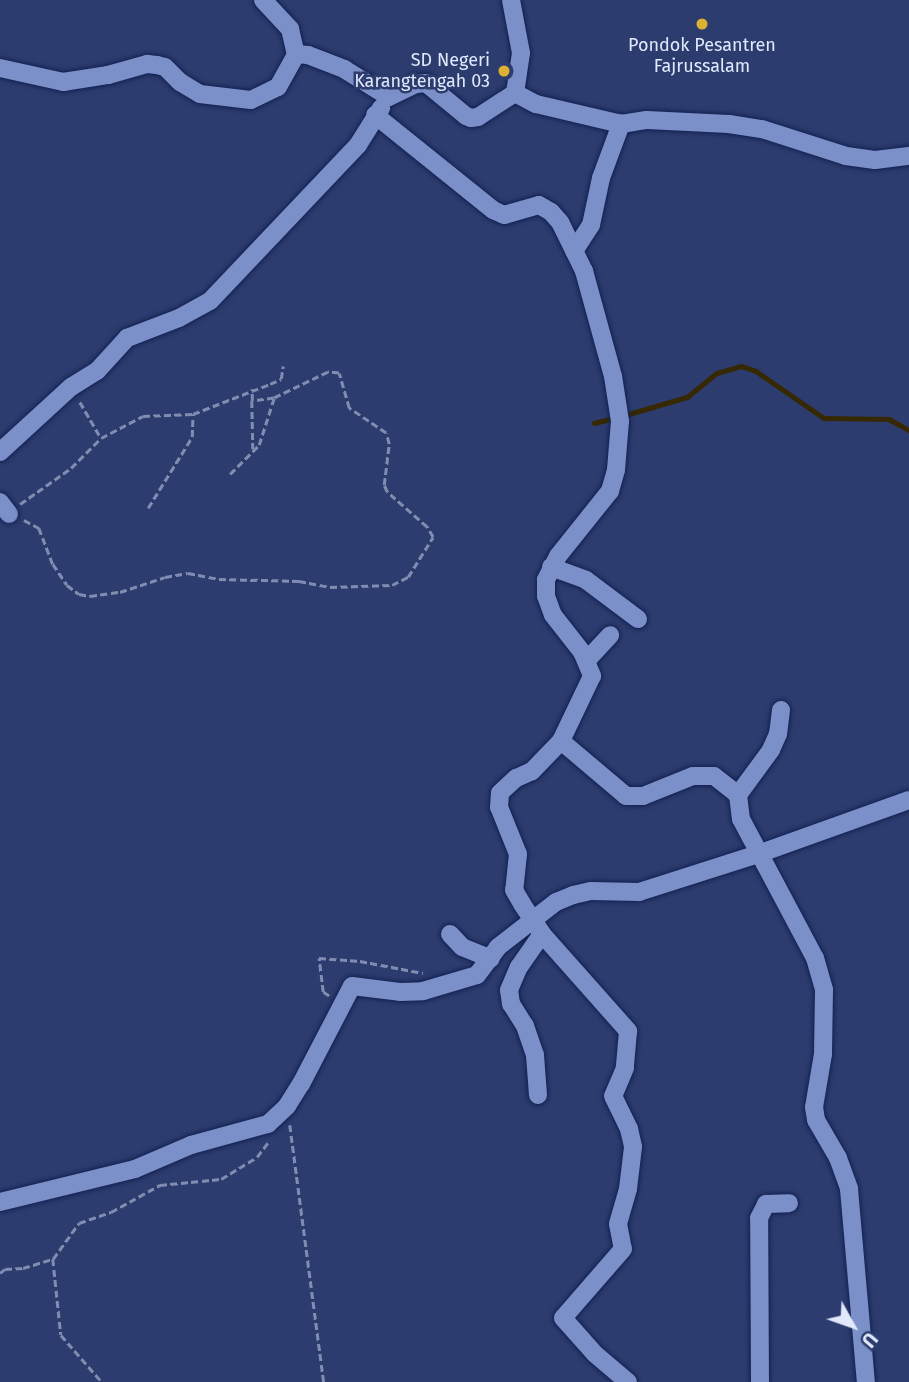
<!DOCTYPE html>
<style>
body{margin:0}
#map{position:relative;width:909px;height:1382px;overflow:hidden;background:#2c3c6e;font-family:"Fira Sans",sans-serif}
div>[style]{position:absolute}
.stream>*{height:4.5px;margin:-2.25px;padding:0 2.25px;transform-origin:2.25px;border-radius:2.25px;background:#362800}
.path>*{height:2.5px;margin-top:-1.25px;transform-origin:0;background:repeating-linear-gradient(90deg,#818db0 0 7px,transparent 0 10.5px)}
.roads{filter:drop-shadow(0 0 2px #142151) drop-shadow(0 0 2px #142151)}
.minor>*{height:18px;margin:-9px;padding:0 9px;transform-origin:9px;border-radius:9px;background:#7b90c9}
.dots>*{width:19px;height:19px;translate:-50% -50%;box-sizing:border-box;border:4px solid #2c3c6e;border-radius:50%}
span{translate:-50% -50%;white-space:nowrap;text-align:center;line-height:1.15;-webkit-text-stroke:5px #2c3c6e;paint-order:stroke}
.poi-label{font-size:18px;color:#e1e8fb}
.right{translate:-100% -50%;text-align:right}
.north{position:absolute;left:818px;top:1291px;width:70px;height:70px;-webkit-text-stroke:5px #2c3c6e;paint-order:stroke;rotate:130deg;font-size:19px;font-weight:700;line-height:28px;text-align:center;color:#e1e8fb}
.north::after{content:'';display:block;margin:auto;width:24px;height:32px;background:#e1e8fb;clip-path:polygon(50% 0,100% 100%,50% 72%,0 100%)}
</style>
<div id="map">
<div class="stream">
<i style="left:622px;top:416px;width:68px;rotate:-16.3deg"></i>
<i style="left:687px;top:397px;width:38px;rotate:-39deg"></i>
<i style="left:717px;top:373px;width:25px;rotate:-16deg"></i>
<i style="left:741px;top:366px;width:16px;rotate:18deg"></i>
<i style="left:756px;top:371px;width:83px;rotate:34.7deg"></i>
<i style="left:824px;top:418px;width:65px;rotate:0.9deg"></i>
<i style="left:889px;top:419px;width:23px;rotate:29deg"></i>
<i style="left:594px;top:423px;width:21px;rotate:-14deg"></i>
</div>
<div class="path">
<i style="left:252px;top:401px;width:48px;rotate:88.8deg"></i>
<i style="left:80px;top:402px;width:42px;rotate:59.7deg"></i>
<i style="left:101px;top:438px;width:47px;rotate:-27.6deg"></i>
<i style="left:143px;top:416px;width:50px;rotate:-2.3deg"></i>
<i style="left:193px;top:414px;width:83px;rotate:-21.3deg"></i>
<i style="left:270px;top:384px;width:12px;rotate:-24deg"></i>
<i style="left:281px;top:379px;width:13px;rotate:-81deg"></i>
<i style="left:230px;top:474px;width:41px;rotate:-45deg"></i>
<i style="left:259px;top:445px;width:49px;rotate:-72.3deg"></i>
<i style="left:20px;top:504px;width:62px;rotate:-35.2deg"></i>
<i style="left:71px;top:468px;width:42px;rotate:-45deg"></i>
<i style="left:148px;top:508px;width:84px;rotate:-58.2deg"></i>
<i style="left:192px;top:437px;width:23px;rotate:-88deg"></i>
<i style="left:24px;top:520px;width:17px;rotate:28deg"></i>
<i style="left:39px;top:528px;width:39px;rotate:69deg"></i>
<i style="left:53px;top:564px;width:25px;rotate:56deg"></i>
<i style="left:67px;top:585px;width:15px;rotate:37deg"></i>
<i style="left:79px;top:594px;width:11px;rotate:10deg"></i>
<i style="left:90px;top:596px;width:30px;rotate:-8deg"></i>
<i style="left:120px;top:592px;width:47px;rotate:-18.4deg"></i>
<i style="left:165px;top:577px;width:23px;rotate:-10deg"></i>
<i style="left:188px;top:573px;width:32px;rotate:11deg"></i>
<i style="left:219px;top:579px;width:80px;rotate:1.4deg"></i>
<i style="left:299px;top:581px;width:32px;rotate:11deg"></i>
<i style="left:330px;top:587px;width:62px;rotate:-1.8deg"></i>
<i style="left:392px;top:585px;width:18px;rotate:-27deg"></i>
<i style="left:408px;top:577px;width:47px;rotate:-58deg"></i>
<i style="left:433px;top:537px;width:12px;rotate:-121deg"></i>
<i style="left:427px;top:527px;width:53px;rotate:-138.8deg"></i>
<i style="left:387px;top:492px;width:8px;rotate:-113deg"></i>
<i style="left:384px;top:485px;width:41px;rotate:-83deg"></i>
<i style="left:389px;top:444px;width:11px;rotate:-105deg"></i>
<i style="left:386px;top:433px;width:45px;rotate:-146deg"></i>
<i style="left:349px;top:408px;width:36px;rotate:-106deg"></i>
<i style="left:339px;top:373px;width:11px;rotate:-175deg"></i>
<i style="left:328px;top:372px;width:60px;rotate:154.3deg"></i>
<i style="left:274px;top:398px;width:22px;rotate:172deg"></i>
<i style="left:252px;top:401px;width:12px;rotate:-90deg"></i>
<i style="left:329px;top:996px;width:7px;rotate:-146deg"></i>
<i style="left:323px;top:992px;width:34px;rotate:-97deg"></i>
<i style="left:319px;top:958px;width:41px;rotate:4.2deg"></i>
<i style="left:360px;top:961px;width:64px;rotate:10.8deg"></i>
<i style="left:290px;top:1125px;width:259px;rotate:82.5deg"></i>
<i style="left:53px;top:1259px;width:76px;rotate:84deg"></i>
<i style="left:61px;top:1335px;width:62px;rotate:48.9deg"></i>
<i style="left:0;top:1273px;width:6px;rotate:-39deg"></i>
<i style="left:5px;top:1269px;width:18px;rotate:-3deg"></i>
<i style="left:23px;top:1268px;width:31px;rotate:-17deg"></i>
<i style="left:53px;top:1259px;width:44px;rotate:-54.2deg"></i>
<i style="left:79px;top:1223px;width:34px;rotate:-19deg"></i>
<i style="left:111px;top:1212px;width:56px;rotate:-28.9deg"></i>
<i style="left:160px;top:1185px;width:61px;rotate:-5.6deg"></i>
<i style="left:221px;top:1179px;width:42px;rotate:-31.4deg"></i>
<i style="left:257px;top:1157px;width:21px;rotate:-53deg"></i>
</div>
<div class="roads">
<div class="minor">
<i style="left:263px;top:0;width:40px;rotate:47deg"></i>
<i style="left:290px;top:29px;width:26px;rotate:77deg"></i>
<i style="left:511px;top:0;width:54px;rotate:79.3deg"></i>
<i style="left:521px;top:53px;width:40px;rotate:98.5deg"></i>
<i style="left:0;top:68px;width:65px;rotate:12.5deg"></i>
<i style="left:63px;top:82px;width:46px;rotate:-8.8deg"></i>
<i style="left:108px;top:75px;width:41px;rotate:-15.8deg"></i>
<i style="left:147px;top:64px;width:10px;rotate:6deg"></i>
<i style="left:157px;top:65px;width:8px;rotate:14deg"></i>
<i style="left:165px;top:67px;width:21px;rotate:45deg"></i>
<i style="left:180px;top:82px;width:23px;rotate:31deg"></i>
<i style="left:200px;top:94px;width:51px;rotate:6.7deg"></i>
<i style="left:251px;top:100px;width:30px;rotate:-26deg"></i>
<i style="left:278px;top:87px;width:38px;rotate:-61deg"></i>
<i style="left:296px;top:54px;width:12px;rotate:5deg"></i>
<i style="left:308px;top:55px;width:39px;rotate:21deg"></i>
<i style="left:344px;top:69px;width:53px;rotate:31.9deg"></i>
<i style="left:389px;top:97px;width:30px;rotate:-26deg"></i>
<i style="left:416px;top:84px;width:10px;rotate:-6deg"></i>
<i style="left:426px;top:83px;width:52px;rotate:39.5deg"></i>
<i style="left:466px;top:116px;width:5px;rotate:22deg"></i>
<i style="left:471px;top:118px;width:7px;rotate:-8deg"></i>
<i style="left:478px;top:117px;width:44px;rotate:-33deg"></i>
<i style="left:515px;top:93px;width:24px;rotate:28deg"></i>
<i style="left:536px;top:104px;width:87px;rotate:13.2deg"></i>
<i style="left:621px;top:124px;width:26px;rotate:-9deg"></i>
<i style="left:647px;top:120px;width:82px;rotate:2.8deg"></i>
<i style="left:729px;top:124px;width:33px;rotate:9deg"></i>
<i style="left:762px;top:129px;width:88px;rotate:17.8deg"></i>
<i style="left:846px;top:156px;width:29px;rotate:8deg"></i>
<i style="left:875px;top:160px;width:34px;rotate:-7deg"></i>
<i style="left:375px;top:115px;width:151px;rotate:38.8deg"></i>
<i style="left:493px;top:210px;width:12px;rotate:24deg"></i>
<i style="left:504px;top:215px;width:36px;rotate:-16deg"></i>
<i style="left:539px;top:205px;width:14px;rotate:30deg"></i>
<i style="left:551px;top:212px;width:13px;rotate:48deg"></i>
<i style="left:560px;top:222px;width:55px;rotate:63.9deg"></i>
<i style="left:584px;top:271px;width:109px;rotate:74.6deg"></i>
<i style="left:613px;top:376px;width:46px;rotate:81.2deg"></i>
<i style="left:620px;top:421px;width:49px;rotate:94.7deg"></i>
<i style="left:616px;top:470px;width:22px;rotate:106deg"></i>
<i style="left:610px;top:491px;width:83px;rotate:128.7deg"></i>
<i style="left:558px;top:556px;width:27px;rotate:117deg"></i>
<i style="left:546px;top:580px;width:16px;rotate:90deg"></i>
<i style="left:546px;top:596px;width:20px;rotate:70deg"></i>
<i style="left:553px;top:615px;width:47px;rotate:51.9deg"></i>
<i style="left:582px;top:652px;width:26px;rotate:67deg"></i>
<i style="left:592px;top:676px;width:72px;rotate:115.5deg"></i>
<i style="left:561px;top:741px;width:42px;rotate:134deg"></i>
<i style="left:532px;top:771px;width:17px;rotate:156deg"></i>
<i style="left:516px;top:778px;width:22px;rotate:137deg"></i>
<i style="left:500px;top:793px;width:14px;rotate:94deg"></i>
<i style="left:499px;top:807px;width:51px;rotate:68deg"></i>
<i style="left:518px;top:854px;width:36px;rotate:96deg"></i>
<i style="left:514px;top:890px;width:16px;rotate:60deg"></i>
<i style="left:522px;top:904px;width:36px;rotate:56deg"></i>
<i style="left:542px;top:934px;width:130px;rotate:48.4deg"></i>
<i style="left:628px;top:1031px;width:37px;rotate:95deg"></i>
<i style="left:625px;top:1068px;width:30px;rotate:113deg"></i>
<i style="left:613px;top:1096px;width:37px;rotate:64deg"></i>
<i style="left:629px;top:1129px;width:18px;rotate:77deg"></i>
<i style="left:633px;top:1147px;width:42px;rotate:96.8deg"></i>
<i style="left:628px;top:1189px;width:36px;rotate:106deg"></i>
<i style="left:618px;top:1224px;width:25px;rotate:79deg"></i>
<i style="left:623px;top:1249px;width:91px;rotate:131deg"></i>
<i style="left:563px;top:1318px;width:48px;rotate:48.4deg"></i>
<i style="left:595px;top:1354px;width:43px;rotate:40.3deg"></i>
<i style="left:574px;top:251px;width:31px;rotate:-57deg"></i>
<i style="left:591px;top:225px;width:48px;rotate:-78deg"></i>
<i style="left:601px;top:178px;width:58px;rotate:-69.7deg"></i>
<i style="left:0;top:452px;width:96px;rotate:-42.5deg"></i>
<i style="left:71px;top:387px;width:31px;rotate:-32deg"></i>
<i style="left:97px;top:371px;width:45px;rotate:-47.7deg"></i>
<i style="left:127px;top:338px;width:56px;rotate:-21deg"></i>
<i style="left:179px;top:318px;width:35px;rotate:-29deg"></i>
<i style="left:210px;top:301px;width:215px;rotate:-46.5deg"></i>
<i style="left:358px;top:145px;width:44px;rotate:-58.1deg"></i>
<i style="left:0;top:502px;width:15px;rotate:53deg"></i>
<i style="left:551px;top:567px;width:37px;rotate:20deg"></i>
<i style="left:586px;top:580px;width:65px;rotate:36.9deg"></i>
<i style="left:587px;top:660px;width:34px;rotate:-47deg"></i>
<i style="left:781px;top:710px;width:24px;rotate:97deg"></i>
<i style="left:778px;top:734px;width:17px;rotate:114deg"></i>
<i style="left:771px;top:750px;width:56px;rotate:126.3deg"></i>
<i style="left:738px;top:795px;width:24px;rotate:83deg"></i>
<i style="left:741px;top:819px;width:157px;rotate:62deg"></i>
<i style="left:815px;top:958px;width:33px;rotate:74deg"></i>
<i style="left:824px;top:990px;width:64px;rotate:90.9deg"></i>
<i style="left:823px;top:1054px;width:54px;rotate:99.6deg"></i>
<i style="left:814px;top:1107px;width:13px;rotate:81deg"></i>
<i style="left:816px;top:1120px;width:44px;rotate:59.9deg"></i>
<i style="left:838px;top:1158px;width:33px;rotate:70deg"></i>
<i style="left:849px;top:1189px;width:194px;rotate:85deg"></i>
<i style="left:561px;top:741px;width:85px;rotate:40.2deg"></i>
<i style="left:626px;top:796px;width:17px"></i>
<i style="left:643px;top:796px;width:54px;rotate:-21.8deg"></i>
<i style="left:693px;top:776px;width:21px"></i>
<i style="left:714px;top:776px;width:31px;rotate:38deg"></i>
<i style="left:450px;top:934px;width:18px;rotate:47deg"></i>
<i style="left:462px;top:947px;width:31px;rotate:22deg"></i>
<i style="left:538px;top:1095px;width:40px;rotate:-94.3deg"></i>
<i style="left:535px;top:1055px;width:31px;rotate:-109deg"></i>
<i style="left:525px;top:1026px;width:26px;rotate:-122deg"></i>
<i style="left:511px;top:1004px;width:14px;rotate:-98deg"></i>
<i style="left:509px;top:990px;width:25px;rotate:-67deg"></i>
<i style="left:519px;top:967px;width:40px;rotate:-55.1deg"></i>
<i style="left:0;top:1202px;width:139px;rotate:-13.7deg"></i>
<i style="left:135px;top:1169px;width:61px;rotate:-23.2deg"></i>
<i style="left:191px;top:1145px;width:80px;rotate:-15.3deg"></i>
<i style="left:268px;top:1124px;width:26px;rotate:-43deg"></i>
<i style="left:287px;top:1106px;width:26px;rotate:-58deg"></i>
<i style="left:301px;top:1084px;width:110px;rotate:-62.5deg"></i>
<i style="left:352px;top:986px;width:48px;rotate:7.1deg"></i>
<i style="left:400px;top:992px;width:23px;rotate:-2deg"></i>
<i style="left:423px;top:991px;width:56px;rotate:-16.5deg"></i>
<i style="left:477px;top:975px;width:35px;rotate:-53deg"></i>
<i style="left:498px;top:947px;width:73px;rotate:-37.8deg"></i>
<i style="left:556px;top:902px;width:18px;rotate:-22deg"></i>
<i style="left:573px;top:895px;width:18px;rotate:-13deg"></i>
<i style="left:591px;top:891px;width:48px;rotate:1.2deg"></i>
<i style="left:639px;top:892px;width:128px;rotate:-17.7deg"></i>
<i style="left:761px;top:853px;width:157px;rotate:-19.7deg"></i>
<i style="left:760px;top:1382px;width:164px;rotate:-90.3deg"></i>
<i style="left:759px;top:1218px;width:16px;rotate:-63deg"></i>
<i style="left:766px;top:1204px;width:23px;rotate:-2deg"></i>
</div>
</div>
<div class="dots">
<i style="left:702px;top:24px;background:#ddb133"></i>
<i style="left:504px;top:71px;background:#ddb133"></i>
</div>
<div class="poi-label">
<span style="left:702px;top:56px">Pondok Pesantren<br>Fajrussalam</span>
<span class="right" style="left:490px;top:71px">SD Negeri<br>Karangtengah 03</span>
</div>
<div class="north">U</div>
</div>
